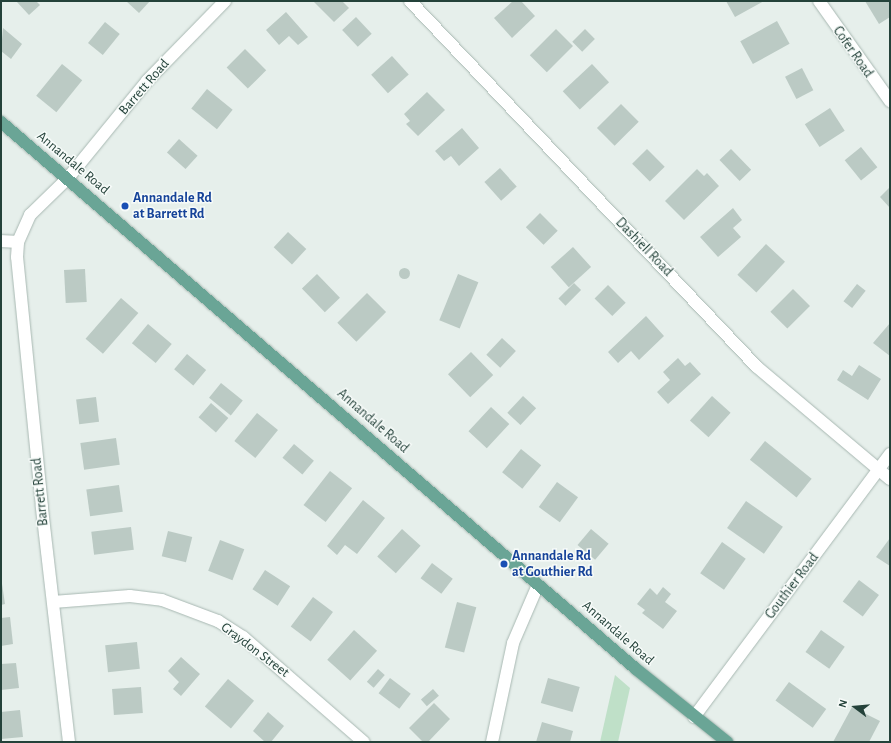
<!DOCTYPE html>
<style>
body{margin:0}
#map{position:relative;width:891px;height:743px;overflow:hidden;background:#e6efeb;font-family:"Alegreya Sans",sans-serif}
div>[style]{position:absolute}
.green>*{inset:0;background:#bfe0c8}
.building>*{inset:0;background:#bbcac4;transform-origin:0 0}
.round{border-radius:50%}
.roads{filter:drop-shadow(0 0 1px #a8b8b2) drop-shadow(0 0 1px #a8b8b2)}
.minor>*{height:12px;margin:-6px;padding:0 6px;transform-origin:6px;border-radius:6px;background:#fff}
.major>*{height:12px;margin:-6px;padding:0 6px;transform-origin:6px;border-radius:6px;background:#6aa596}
.dots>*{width:11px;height:11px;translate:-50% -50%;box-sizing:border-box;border:2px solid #f7fbf9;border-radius:50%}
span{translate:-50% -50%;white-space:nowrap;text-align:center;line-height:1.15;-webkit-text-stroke:3px #f7fbf9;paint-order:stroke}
.street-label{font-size:14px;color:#24423a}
.transit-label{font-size:14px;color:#164399;font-weight:700}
.left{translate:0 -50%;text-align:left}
.frame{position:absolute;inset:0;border:2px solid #24423a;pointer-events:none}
.north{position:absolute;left:835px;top:687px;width:40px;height:40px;-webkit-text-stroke:3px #f7fbf9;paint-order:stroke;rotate:286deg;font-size:11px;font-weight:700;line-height:16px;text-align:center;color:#24423a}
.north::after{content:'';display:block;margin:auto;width:14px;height:18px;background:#24423a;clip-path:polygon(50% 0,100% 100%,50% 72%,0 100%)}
</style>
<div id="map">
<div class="green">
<i style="clip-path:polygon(615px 675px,630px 688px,618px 742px,600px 742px)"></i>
</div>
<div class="building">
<i style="clip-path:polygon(16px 1px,36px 1px,40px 5px,29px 15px)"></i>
<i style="clip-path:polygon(126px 1px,150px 1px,139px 13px)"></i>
<i style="clip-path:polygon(313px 1px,342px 1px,349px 8px,334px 22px)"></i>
<i style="clip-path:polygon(513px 1px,521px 1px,535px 16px,512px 38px,494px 18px)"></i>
<i style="clip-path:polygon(726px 1px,764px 1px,735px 17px)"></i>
<i style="clip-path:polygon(865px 1px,890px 1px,890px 17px,879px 24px)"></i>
<i style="clip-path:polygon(286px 12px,308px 37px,298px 45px,289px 36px,279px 45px,266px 30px)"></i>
<i style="left:356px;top:17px;width:23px;height:19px;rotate:47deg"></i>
<i style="left:777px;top:21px;width:26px;height:42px;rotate:61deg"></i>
<i style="left:105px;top:22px;width:19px;height:27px;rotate:39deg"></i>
<i style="clip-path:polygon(3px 28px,22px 44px,11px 59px,1px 51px)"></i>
<i style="left:556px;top:29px;width:24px;height:37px;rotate:45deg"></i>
<i style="left:585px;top:29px;width:14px;height:18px;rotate:45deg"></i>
<i style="left:245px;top:49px;width:30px;height:26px;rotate:45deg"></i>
<i style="left:392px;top:56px;width:25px;height:28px;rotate:48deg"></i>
<i style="left:62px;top:64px;width:26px;height:41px;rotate:39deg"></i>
<i style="left:592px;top:64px;width:25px;height:40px;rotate:47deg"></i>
<i style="left:802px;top:68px;width:25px;height:19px;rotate:63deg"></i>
<i style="left:207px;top:89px;width:33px;height:25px;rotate:39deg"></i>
<i style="clip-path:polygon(427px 92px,445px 110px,418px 136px,406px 124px,410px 121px,404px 114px)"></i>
<i style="left:621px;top:104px;width:25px;height:34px;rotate:45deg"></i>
<i style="left:830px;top:108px;width:27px;height:30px;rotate:57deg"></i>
<i style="clip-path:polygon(462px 128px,479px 148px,459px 166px,451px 156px,444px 161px,435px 151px)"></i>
<i style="left:179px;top:139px;width:25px;height:18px;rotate:42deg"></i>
<i style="left:861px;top:147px;width:26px;height:21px;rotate:51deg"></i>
<i style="left:647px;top:149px;width:25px;height:21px;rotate:45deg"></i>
<i style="left:731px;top:149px;width:29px;height:16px;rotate:46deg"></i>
<i style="left:500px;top:168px;width:25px;height:21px;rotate:48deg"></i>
<i style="clip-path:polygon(697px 169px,704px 176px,707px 173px,719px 186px,684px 220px,665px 201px)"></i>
<i style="clip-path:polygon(890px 187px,890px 208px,880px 197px)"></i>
<i style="clip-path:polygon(733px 208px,742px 220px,733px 228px,741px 237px,718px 257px,700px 237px)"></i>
<i style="left:540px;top:213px;width:25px;height:20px;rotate:45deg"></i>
<i style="left:288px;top:232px;width:25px;height:21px;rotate:43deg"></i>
<i style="left:766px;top:244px;width:26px;height:42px;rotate:43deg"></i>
<i style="left:573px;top:247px;width:27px;height:30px;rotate:48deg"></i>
<i class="round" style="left:398.5px;top:267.5px;width:11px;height:11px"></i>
<i style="left:85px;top:269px;width:33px;height:21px;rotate:87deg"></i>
<i style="left:317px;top:274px;width:33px;height:21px;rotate:46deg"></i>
<i style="left:458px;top:274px;width:22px;height:50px;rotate:22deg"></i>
<i style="left:574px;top:283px;width:10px;height:22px;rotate:45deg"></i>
<i style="left:857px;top:284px;width:11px;height:22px;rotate:38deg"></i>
<i style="left:608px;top:285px;width:25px;height:19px;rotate:45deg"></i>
<i style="left:793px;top:289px;width:24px;height:32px;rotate:45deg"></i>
<i style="left:367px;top:293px;width:27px;height:42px;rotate:45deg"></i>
<i style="left:121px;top:298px;width:23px;height:54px;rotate:41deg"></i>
<i style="clip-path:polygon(646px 316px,664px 336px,639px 360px,631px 351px,618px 363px,608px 352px)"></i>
<i style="clip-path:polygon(890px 323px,890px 356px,873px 343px)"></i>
<i style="left:148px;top:324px;width:31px;height:25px;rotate:40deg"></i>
<i style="left:502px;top:338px;width:19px;height:23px;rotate:43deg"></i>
<i style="left:471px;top:352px;width:32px;height:32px;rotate:46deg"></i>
<i style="left:187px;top:354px;width:25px;height:20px;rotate:40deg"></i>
<i style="clip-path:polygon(678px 358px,685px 366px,690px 362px,701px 374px,668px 404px,657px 392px,670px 380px,663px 372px)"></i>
<i style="clip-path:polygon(859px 365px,881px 379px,868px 400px,837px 380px,843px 370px,852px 376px)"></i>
<i style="left:221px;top:383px;width:28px;height:19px;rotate:39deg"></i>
<i style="left:523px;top:396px;width:18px;height:23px;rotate:43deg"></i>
<i style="left:712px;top:396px;width:25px;height:33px;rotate:42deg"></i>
<i style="left:96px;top:397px;width:25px;height:20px;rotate:83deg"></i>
<i style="left:211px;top:403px;width:23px;height:19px;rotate:41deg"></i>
<i style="left:491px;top:407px;width:25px;height:33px;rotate:43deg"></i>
<i style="left:257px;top:413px;width:27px;height:36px;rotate:39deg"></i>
<i style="left:116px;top:438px;width:27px;height:36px;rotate:82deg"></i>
<i style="left:765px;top:441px;width:60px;height:24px;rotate:39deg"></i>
<i style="left:294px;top:444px;width:26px;height:18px;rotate:40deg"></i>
<i style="left:521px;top:449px;width:26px;height:30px;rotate:39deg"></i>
<i style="left:330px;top:471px;width:28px;height:43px;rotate:38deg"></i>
<i style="left:557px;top:482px;width:26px;height:31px;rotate:36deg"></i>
<i style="left:119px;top:485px;width:27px;height:33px;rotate:82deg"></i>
<i style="clip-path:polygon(363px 500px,385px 518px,357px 554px,345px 545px,337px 555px,327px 546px)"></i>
<i style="left:746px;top:501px;width:45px;height:33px;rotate:35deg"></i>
<i style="left:131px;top:527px;width:23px;height:40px;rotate:83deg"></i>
<i style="left:402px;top:529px;width:25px;height:37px;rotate:42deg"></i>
<i style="left:591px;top:529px;width:23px;height:21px;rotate:40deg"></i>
<i style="left:168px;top:531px;width:25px;height:26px;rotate:14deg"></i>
<i style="clip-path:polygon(890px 538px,890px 566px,876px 557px)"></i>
<i style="left:220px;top:540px;width:26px;height:33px;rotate:21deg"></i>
<i style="left:722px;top:542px;width:29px;height:38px;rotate:35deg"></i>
<i style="left:432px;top:563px;width:26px;height:19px;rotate:37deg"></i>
<i style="left:265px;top:570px;width:30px;height:23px;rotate:33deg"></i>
<i style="clip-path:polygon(1px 577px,5px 604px,1px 605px)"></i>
<i style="left:859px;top:580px;width:25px;height:27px;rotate:37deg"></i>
<i style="clip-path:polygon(663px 587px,671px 594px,665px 602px,677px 611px,663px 629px,642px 613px,645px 610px,637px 604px,650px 588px,657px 595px)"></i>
<i style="left:313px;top:597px;width:25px;height:37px;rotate:37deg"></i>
<i style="left:457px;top:602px;width:20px;height:47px;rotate:15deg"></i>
<i style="clip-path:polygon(10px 617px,13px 644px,1px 646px,1px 618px)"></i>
<i style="left:354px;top:630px;width:31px;height:40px;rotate:42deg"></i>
<i style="left:821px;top:630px;width:29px;height:27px;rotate:35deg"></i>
<i style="left:137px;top:642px;width:27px;height:32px;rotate:84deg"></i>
<i style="clip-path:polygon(181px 657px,200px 674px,181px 696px,173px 689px,179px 682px,168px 671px)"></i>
<i style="clip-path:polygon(16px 663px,19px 688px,1px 690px,1px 664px)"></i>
<i style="left:378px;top:669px;width:9px;height:17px;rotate:41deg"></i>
<i style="left:390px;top:678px;width:26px;height:19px;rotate:37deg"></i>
<i style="left:548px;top:678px;width:33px;height:26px;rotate:16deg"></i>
<i style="left:228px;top:679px;width:34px;height:36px;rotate:40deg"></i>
<i style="left:789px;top:682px;width:46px;height:23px;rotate:36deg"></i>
<i style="left:141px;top:687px;width:26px;height:29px;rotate:86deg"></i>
<i style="left:433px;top:689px;width:9px;height:16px;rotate:49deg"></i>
<i style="clip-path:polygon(434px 703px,450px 719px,428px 742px,423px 742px,409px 728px)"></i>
<i style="clip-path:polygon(852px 707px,880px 721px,869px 742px,833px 742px)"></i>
<i style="clip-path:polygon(20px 710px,23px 737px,1px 739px,1px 712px)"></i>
<i style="clip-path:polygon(268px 712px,284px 726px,271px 742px,265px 742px,253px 731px)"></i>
<i style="clip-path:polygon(542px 722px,573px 731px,570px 742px,536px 742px)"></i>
</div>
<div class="roads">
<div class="minor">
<i style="left:410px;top:1px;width:504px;rotate:46.53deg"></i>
<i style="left:757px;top:367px;width:174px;rotate:40.1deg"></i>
<i style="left:819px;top:1px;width:123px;rotate:54.6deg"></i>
<i style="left:1px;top:241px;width:17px;rotate:3deg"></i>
<i style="left:53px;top:602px;width:77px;rotate:-4.5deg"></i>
<i style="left:130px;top:596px;width:32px;rotate:7deg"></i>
<i style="left:162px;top:600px;width:60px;rotate:20.6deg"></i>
<i style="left:218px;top:621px;width:30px;rotate:33deg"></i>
<i style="left:243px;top:637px;width:160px;rotate:41deg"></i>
<i style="left:694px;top:717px;width:328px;rotate:-53.3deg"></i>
<i style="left:69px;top:742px;width:237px;rotate:-96.6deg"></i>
<i style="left:42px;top:507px;width:251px;rotate:-95.7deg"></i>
<i style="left:17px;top:257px;width:15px;rotate:-86deg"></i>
<i style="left:18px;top:242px;width:30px;rotate:-66deg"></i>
<i style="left:30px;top:215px;width:53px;rotate:-44.2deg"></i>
<i style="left:68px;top:178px;width:125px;rotate:-50.8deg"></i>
<i style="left:147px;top:81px;width:112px;rotate:-45.7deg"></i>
<i style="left:492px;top:742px;width:101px;rotate:-78deg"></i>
<i style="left:513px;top:643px;width:63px;rotate:-66.7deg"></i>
</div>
<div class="major">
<i style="left:1px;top:122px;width:838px;rotate:40.74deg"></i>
<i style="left:636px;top:669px;width:117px;rotate:38.7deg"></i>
</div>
</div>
<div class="dots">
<i style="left:125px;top:206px;background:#1a4fb4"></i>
<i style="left:504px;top:564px;background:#1a4fb4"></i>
</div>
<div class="street-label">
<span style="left:853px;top:52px;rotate:55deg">Cofer Road</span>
<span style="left:144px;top:87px;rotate:-49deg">Barrett Road</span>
<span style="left:73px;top:163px;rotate:40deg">Annandale Road</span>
<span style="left:644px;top:247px;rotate:46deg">Dashiell Road</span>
<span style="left:373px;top:421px;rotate:41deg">Annandale Road</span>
<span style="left:40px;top:492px;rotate:-96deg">Barrett Road</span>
<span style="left:792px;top:586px;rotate:-53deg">Gouthier Road</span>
<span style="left:618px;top:633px;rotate:41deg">Annandale Road</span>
<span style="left:255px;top:650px;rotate:37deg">Graydon Street</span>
</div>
<div class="transit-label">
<span class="left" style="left:133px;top:206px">Annandale Rd<br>at Barrett Rd</span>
<span class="left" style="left:512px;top:564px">Annandale Rd<br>at Gouthier Rd</span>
</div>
<div class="frame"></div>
<div class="north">N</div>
</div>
